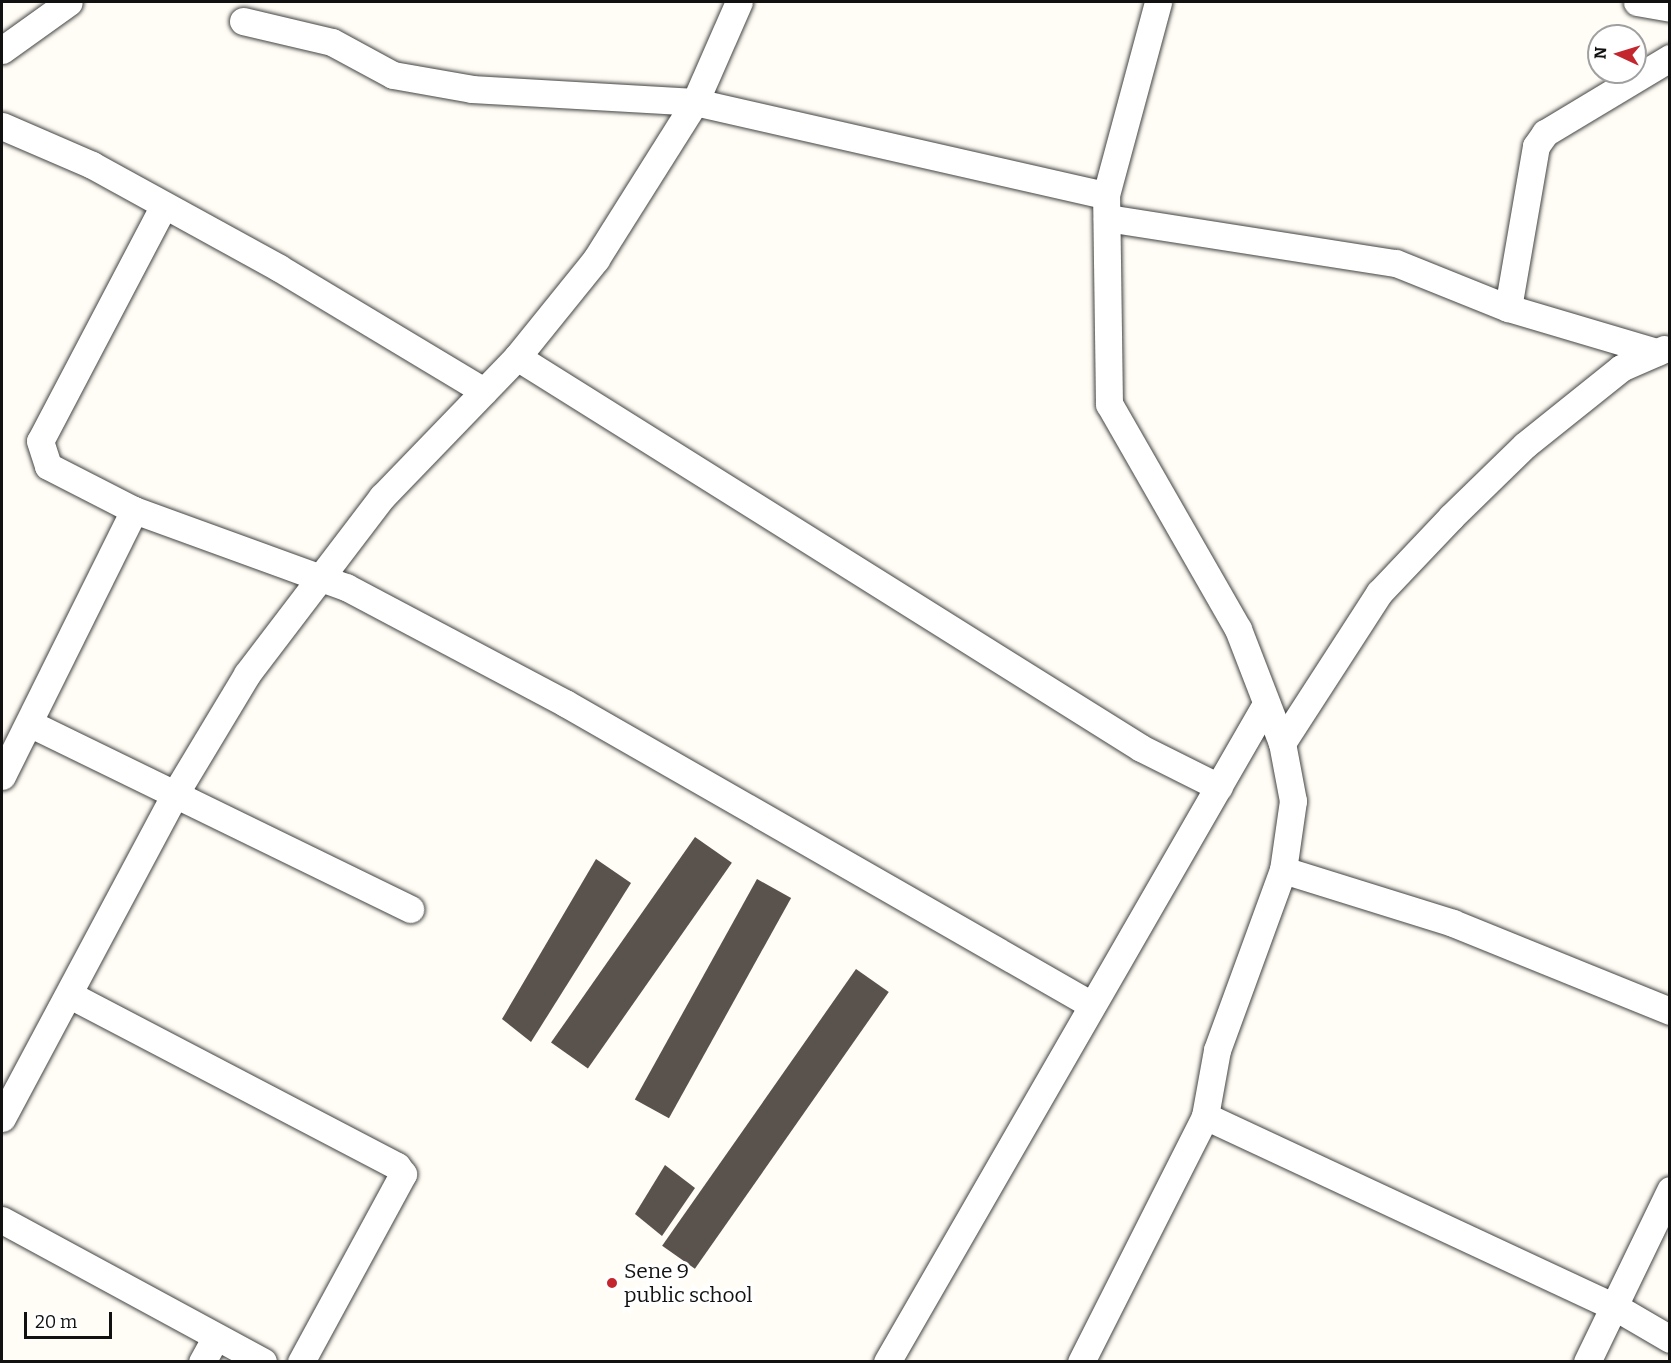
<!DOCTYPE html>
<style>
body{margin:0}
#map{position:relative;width:1671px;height:1363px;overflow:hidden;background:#fffdf5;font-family:Bitter,serif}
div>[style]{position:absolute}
.building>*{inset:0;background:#5a524d;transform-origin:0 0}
.roads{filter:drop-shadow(0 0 2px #444) drop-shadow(0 0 2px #444)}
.minor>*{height:27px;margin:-13.5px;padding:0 13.5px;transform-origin:13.5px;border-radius:13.5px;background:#fff}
.dots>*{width:16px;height:16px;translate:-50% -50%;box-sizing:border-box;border:3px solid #fff;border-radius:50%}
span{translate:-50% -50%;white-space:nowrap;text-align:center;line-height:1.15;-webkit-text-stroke:6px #fff;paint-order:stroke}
.poi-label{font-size:21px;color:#111}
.left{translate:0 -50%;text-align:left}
.frame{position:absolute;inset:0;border:3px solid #111;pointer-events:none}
.north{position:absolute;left:1587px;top:24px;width:60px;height:60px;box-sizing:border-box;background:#fff;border:2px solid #a0a0a0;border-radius:50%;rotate:274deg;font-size:16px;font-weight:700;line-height:24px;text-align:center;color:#111}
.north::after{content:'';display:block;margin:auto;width:21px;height:27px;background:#c4262e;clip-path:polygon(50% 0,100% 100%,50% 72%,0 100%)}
.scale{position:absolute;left:24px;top:1312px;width:88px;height:27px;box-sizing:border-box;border:3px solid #111;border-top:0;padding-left:8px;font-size:18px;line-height:21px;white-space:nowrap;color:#111;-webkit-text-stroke:4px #fff;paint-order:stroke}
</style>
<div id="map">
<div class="building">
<i style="left:695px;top:837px;width:45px;height:251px;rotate:35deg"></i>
<i style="clip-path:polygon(596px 859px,631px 883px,531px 1042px,502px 1019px)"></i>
<i style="left:757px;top:879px;width:39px;height:252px;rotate:29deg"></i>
<i style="left:856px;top:969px;width:40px;height:338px;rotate:35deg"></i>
<i style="clip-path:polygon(665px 1165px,695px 1188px,662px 1236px,635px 1214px)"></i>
</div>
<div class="roads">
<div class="minor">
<i style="left:1637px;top:2px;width:34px;rotate:10deg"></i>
<i style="left:243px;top:21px;width:91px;rotate:13.3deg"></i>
<i style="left:332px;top:42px;width:69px;rotate:28.4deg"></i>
<i style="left:393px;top:75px;width:80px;rotate:10deg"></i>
<i style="left:472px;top:89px;width:223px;rotate:3.3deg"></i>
<i style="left:695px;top:102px;width:421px;rotate:12.8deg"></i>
<i style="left:2px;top:50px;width:82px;rotate:-35.6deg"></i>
<i style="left:2px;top:126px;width:98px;rotate:23.4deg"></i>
<i style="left:92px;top:165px;width:213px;rotate:28.8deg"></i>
<i style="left:279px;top:268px;width:239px;rotate:31deg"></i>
<i style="left:163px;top:207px;width:264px;rotate:117.7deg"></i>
<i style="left:40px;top:441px;width:26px;rotate:72deg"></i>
<i style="left:48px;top:466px;width:97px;rotate:27.1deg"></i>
<i style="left:134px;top:510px;width:226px;rotate:20deg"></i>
<i style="left:346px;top:587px;width:248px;rotate:27.9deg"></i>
<i style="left:565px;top:703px;width:607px;rotate:29.82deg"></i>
<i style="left:1107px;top:218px;width:292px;rotate:8.9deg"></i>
<i style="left:1396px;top:263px;width:121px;rotate:21.9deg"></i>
<i style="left:1508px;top:308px;width:155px;rotate:16.5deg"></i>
<i style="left:1508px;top:308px;width:164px;rotate:-80.2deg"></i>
<i style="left:1536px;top:146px;width:16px;rotate:-55deg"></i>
<i style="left:1545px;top:133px;width:146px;rotate:-31deg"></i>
<i style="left:517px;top:357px;width:736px;rotate:32.07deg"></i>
<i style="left:1141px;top:748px;width:87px;rotate:26.6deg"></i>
<i style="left:31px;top:724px;width:422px;rotate:26deg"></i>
<i style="left:1282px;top:743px;width:179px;rotate:-57.1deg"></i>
<i style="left:1379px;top:593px;width:105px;rotate:-46.5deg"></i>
<i style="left:1451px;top:517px;width:103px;rotate:-44.2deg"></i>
<i style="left:1525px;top:445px;width:123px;rotate:-38.7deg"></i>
<i style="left:1621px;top:368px;width:47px;rotate:-23.8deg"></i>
<i style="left:2px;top:776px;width:297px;rotate:-63.6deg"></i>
<i style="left:1283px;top:870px;width:178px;rotate:17.3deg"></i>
<i style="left:1453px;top:923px;width:234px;rotate:22.1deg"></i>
<i style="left:70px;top:995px;width:369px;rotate:27.6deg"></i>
<i style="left:397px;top:1166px;width:10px;rotate:53deg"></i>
<i style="left:403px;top:1174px;width:214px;rotate:118.5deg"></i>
<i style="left:1205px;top:1116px;width:455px;rotate:25deg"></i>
<i style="left:1617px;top:1308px;width:61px;rotate:30.3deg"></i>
<i style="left:2px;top:1118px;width:367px;rotate:-61.9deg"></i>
<i style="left:175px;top:794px;width:140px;rotate:-59deg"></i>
<i style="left:247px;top:674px;width:223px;rotate:-52.7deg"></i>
<i style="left:382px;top:497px;width:194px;rotate:-46deg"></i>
<i style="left:517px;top:357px;width:126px;rotate:-51.1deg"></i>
<i style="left:596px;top:259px;width:186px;rotate:-57.8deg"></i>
<i style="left:695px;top:102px;width:109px;rotate:-66.3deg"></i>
<i style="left:2px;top:1220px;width:297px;rotate:28.5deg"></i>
<i style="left:202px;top:1362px;width:25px;rotate:-61deg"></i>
<i style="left:887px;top:1362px;width:759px;rotate:-60.06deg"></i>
<i style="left:1081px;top:1362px;width:275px;rotate:-63.2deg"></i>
<i style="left:1205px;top:1116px;width:67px;rotate:-79.7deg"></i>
<i style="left:1217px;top:1050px;width:192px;rotate:-69.9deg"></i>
<i style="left:1283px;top:870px;width:70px;rotate:-81.8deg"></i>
<i style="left:1293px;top:801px;width:59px;rotate:-100.7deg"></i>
<i style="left:1282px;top:743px;width:122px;rotate:-111.1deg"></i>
<i style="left:1238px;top:629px;width:259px;rotate:-119.8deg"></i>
<i style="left:1109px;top:404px;width:209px;rotate:-90.8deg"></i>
<i style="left:1106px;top:195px;width:200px;rotate:-74.9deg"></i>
<i style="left:1587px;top:1362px;width:191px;rotate:-64.2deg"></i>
</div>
</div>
<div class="dots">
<i style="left:612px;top:1283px;background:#c4262e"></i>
</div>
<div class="poi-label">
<span class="left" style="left:624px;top:1283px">Sene 9<br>public school</span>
</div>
<div class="frame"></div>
<div class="north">N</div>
<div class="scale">20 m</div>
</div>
